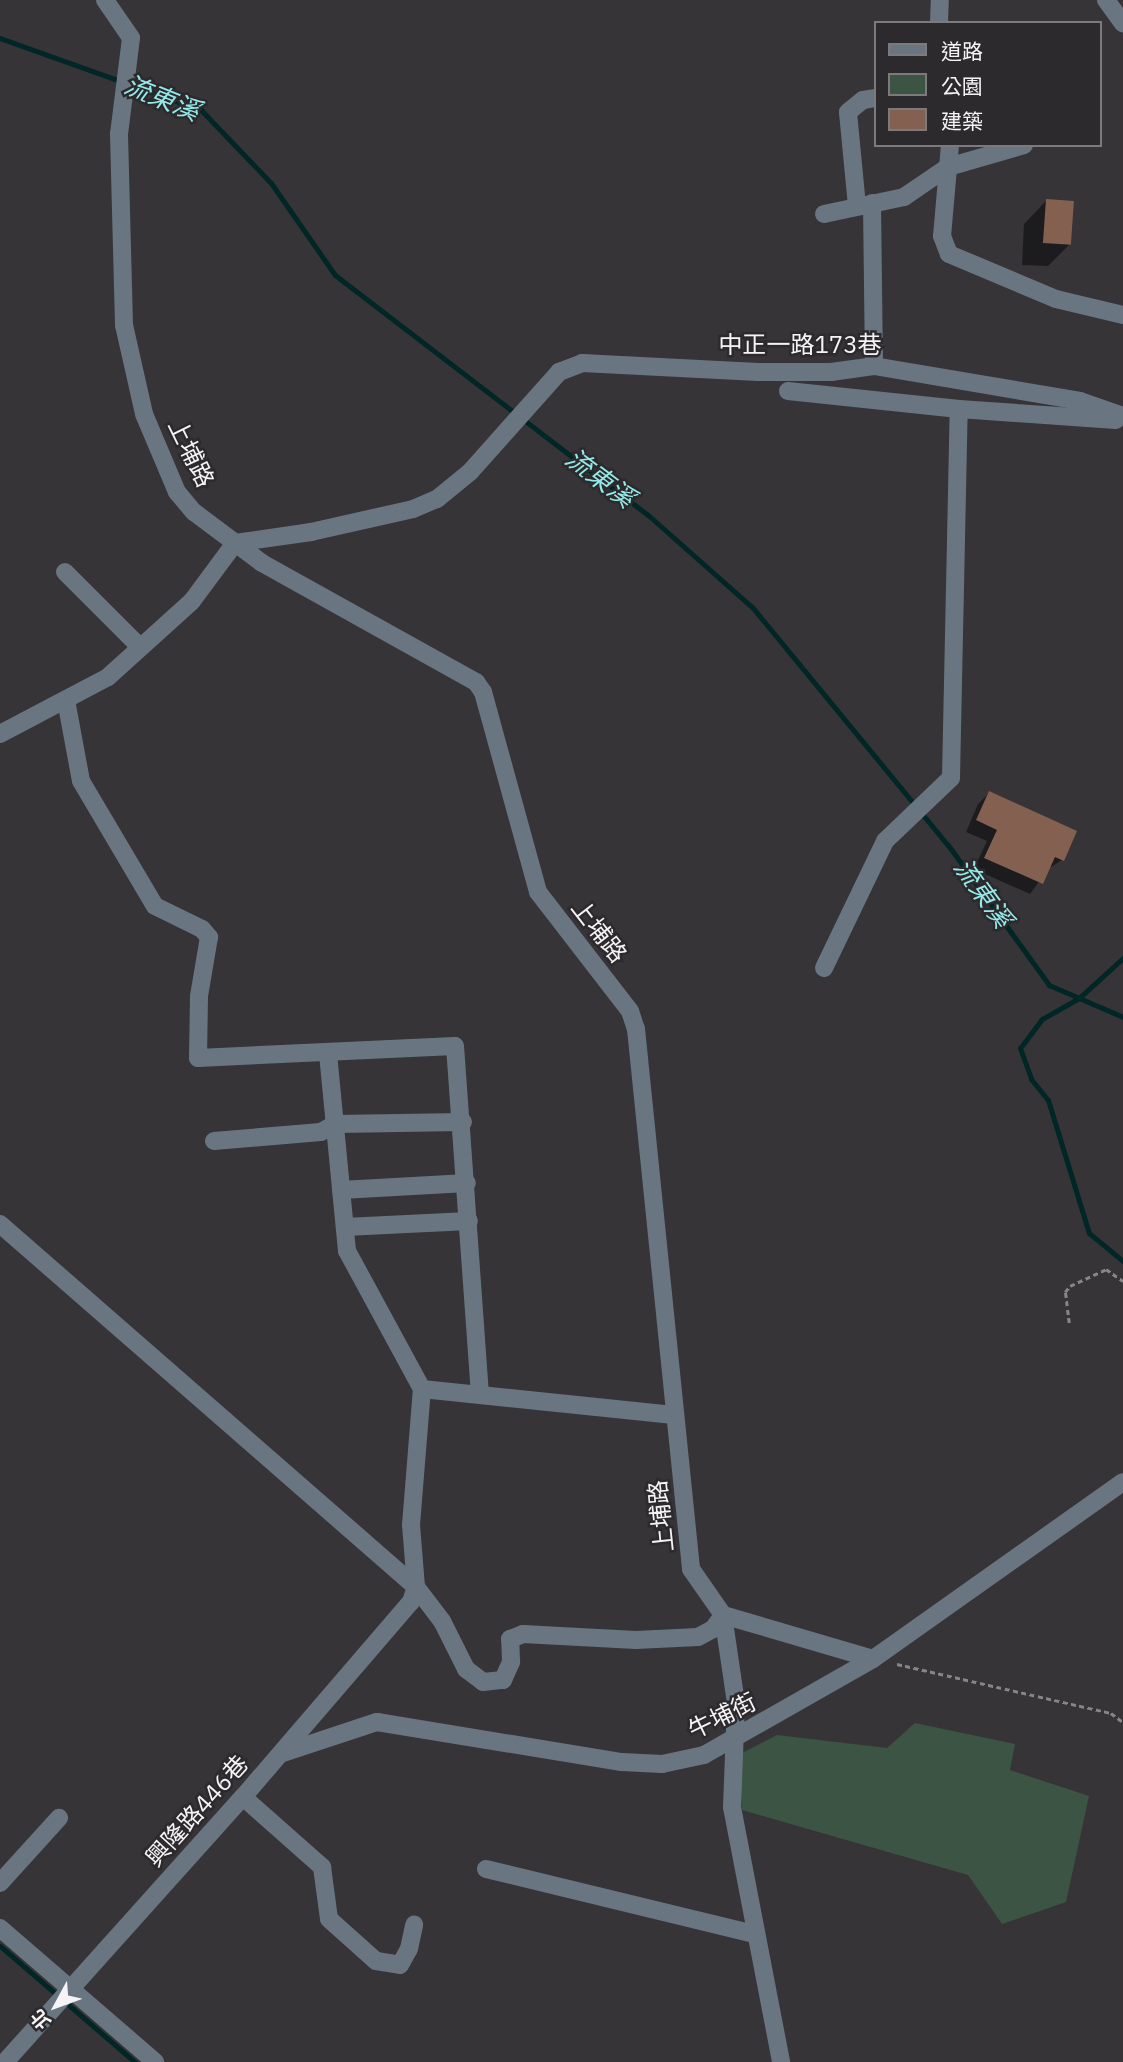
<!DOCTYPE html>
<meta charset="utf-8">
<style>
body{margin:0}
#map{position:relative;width:1123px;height:2062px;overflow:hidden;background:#363437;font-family:"IBM Plex Sans","Noto Sans TC",sans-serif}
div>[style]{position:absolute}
.green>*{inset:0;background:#3c5443}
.shadow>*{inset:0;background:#0007}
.stream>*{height:5px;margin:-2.5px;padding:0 2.5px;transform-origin:2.5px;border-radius:2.5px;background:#002626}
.building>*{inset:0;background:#846051;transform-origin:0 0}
.path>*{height:2.5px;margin-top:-1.25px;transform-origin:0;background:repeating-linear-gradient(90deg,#878587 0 5px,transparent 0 8.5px)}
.minor>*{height:18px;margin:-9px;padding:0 9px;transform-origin:9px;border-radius:9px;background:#697681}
span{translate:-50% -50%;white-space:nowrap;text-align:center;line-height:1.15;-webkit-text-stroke:5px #2c2a2d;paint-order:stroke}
.street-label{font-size:24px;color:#f5f3f5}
.water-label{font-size:26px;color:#95eae9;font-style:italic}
.legend{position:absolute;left:874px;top:21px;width:228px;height:126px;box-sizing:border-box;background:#2c2a2d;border:2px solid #7c7a7d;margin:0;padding:9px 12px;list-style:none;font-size:21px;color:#f5f3f5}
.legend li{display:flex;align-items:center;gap:14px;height:35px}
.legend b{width:35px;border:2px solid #7c7a7d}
.north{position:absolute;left:21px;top:1971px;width:70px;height:70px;-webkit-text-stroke:5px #2c2a2d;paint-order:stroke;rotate:229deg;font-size:19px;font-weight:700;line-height:28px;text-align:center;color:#f5f3f5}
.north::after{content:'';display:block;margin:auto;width:24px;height:32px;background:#f5f3f5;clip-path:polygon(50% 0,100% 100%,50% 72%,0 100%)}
</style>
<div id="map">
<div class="green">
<i style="clip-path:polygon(915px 1723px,1015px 1744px,1010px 1770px,1089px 1796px,1066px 1902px,1002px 1924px,968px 1875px,742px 1810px,738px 1755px,777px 1735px,887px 1748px)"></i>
</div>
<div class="shadow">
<i style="clip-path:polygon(1046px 201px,1070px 244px,1048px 266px,1022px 265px,1024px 224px)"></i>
<i style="clip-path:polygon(989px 793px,1062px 860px,1048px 869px,1030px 894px,974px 869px,987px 841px,966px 832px,978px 804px)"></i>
</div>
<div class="stream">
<i style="left:0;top:38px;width:214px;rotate:19.7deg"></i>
<i style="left:201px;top:110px;width:101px;rotate:46.2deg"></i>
<i style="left:271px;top:183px;width:112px;rotate:55.2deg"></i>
<i style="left:335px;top:275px;width:394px;rotate:37.5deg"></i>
<i style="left:648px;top:515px;width:140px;rotate:41.5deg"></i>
<i style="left:753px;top:608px;width:307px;rotate:50.6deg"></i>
<i style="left:948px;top:845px;width:173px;rotate:54.2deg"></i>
<i style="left:1049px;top:985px;width:81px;rotate:23.4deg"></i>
<i style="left:1123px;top:958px;width:59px;rotate:137.7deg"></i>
<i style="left:1079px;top:998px;width:43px;rotate:150.4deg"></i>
<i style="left:1042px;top:1019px;width:36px;rotate:127deg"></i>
<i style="left:1020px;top:1048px;width:33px;rotate:70deg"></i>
<i style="left:1031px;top:1079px;width:27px;rotate:51deg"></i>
<i style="left:1048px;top:1100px;width:139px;rotate:72.9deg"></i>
<i style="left:1089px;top:1233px;width:44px;rotate:39.5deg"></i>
<i style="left:0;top:1946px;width:178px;rotate:40.7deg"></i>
</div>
<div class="building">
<i style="left:1046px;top:199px;width:28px;height:44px;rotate:4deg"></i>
<i style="clip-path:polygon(989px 791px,1077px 831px,1064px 861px,1055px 857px,1043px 884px,984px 858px,997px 830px,976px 820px)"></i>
</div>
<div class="path">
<i style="left:1069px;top:1323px;width:31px;rotate:-97deg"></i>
<i style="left:1065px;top:1292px;width:8px;rotate:-50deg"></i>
<i style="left:1070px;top:1286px;width:40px;rotate:-25deg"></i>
<i style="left:1106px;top:1269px;width:21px;rotate:35deg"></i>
<i style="left:897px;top:1664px;width:220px;rotate:12.9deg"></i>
<i style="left:1111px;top:1713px;width:15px;rotate:37deg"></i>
</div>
<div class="minor">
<i style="left:105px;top:0;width:46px;rotate:55.6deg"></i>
<i style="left:131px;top:38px;width:97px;rotate:97.1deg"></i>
<i style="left:119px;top:134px;width:191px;rotate:88.5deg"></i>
<i style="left:124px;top:325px;width:91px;rotate:77.3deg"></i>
<i style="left:144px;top:414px;width:85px;rotate:67.1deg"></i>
<i style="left:177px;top:492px;width:26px;rotate:50deg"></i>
<i style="left:194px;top:512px;width:85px;rotate:36.9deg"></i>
<i style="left:262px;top:563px;width:245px;rotate:29.1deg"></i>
<i style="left:476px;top:682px;width:12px;rotate:55deg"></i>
<i style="left:483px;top:692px;width:207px;rotate:74.6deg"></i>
<i style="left:538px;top:892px;width:150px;rotate:52.3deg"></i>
<i style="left:630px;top:1011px;width:19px;rotate:72deg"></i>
<i style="left:636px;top:1029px;width:543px;rotate:84.18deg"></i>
<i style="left:691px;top:1569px;width:56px;rotate:55.2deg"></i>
<i style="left:723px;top:1615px;width:89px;rotate:81.6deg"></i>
<i style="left:736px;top:1703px;width:104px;rotate:92.2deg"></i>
<i style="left:732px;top:1807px;width:260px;rotate:79.1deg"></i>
<i style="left:1106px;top:0;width:29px;rotate:54deg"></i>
<i style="left:939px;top:23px;width:23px;rotate:-88deg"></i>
<i style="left:950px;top:145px;width:91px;rotate:95deg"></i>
<i style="left:942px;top:236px;width:19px;rotate:69deg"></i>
<i style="left:949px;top:254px;width:116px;rotate:22.8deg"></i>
<i style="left:1056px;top:299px;width:69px;rotate:13.4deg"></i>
<i style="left:872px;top:203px;width:163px;rotate:89.3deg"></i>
<i style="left:857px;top:206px;width:94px;rotate:-95.5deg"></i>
<i style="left:848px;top:112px;width:19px;rotate:-39deg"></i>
<i style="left:863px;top:100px;width:13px;rotate:-9deg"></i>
<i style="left:824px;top:214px;width:82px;rotate:-12deg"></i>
<i style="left:904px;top:197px;width:53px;rotate:-34.3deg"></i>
<i style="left:948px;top:167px;width:79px;rotate:-16.1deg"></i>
<i style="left:788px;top:391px;width:172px;rotate:6deg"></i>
<i style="left:65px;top:572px;width:105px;rotate:45deg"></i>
<i style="left:66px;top:700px;width:82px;rotate:79.5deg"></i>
<i style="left:81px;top:781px;width:145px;rotate:59.4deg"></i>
<i style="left:155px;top:906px;width:52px;rotate:26.1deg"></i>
<i style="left:202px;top:929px;width:11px;rotate:49deg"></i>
<i style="left:209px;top:937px;width:60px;rotate:99.6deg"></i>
<i style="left:199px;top:996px;width:62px;rotate:90.9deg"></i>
<i style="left:198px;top:1058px;width:257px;rotate:-2.7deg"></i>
<i style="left:455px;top:1046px;width:348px;rotate:85.9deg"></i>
<i style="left:0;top:734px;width:122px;rotate:-27.8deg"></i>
<i style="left:108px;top:677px;width:113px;rotate:-42.1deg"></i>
<i style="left:192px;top:601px;width:72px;rotate:-53.4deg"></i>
<i style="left:235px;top:543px;width:77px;rotate:-8.2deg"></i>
<i style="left:311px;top:532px;width:105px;rotate:-12.7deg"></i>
<i style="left:413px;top:509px;width:26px;rotate:-23deg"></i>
<i style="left:437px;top:499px;width:43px;rotate:-39.3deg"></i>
<i style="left:470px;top:472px;width:134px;rotate:-48.3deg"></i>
<i style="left:559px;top:372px;width:25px;rotate:-21deg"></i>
<i style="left:582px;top:363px;width:176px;rotate:2.9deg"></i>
<i style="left:758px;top:372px;width:73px"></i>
<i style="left:831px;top:372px;width:43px;rotate:-7.9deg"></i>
<i style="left:874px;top:366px;width:209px;rotate:9.6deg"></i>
<i style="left:1080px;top:401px;width:46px;rotate:19.2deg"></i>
<i style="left:824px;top:968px;width:141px;rotate:-64.3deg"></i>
<i style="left:885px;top:841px;width:91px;rotate:-43.7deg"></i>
<i style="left:951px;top:778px;width:369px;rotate:-88.8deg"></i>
<i style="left:959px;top:409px;width:157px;rotate:4deg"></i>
<i style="left:214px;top:1141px;width:107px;rotate:-4.8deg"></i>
<i style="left:321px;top:1132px;width:16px;rotate:-30deg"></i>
<i style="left:335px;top:1124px;width:128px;rotate:-0.9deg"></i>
<i style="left:341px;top:1190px;width:126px;rotate:-3.2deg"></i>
<i style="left:0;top:1224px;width:552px;rotate:41.11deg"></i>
<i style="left:416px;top:1587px;width:43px;rotate:52.6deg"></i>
<i style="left:442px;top:1621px;width:54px;rotate:63.4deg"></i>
<i style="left:466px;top:1669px;width:21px;rotate:37deg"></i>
<i style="left:483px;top:1682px;width:20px;rotate:-6deg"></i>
<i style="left:503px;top:1680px;width:20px;rotate:-66deg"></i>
<i style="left:511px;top:1662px;width:23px;rotate:-92deg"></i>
<i style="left:510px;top:1639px;width:14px;rotate:-21deg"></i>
<i style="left:523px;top:1634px;width:113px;rotate:3deg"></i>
<i style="left:636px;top:1640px;width:62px;rotate:-2.8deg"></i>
<i style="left:698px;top:1637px;width:17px;rotate:-28deg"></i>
<i style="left:713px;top:1629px;width:17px;rotate:-54deg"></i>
<i style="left:723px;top:1615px;width:156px;rotate:16.3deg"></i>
<i style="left:345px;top:1227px;width:124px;rotate:-2.8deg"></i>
<i style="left:422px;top:1389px;width:253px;rotate:5.9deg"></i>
<i style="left:283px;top:1753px;width:99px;rotate:-18.3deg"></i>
<i style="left:377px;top:1722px;width:248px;rotate:9.3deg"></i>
<i style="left:622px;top:1762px;width:40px;rotate:2.9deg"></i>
<i style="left:662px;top:1764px;width:43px;rotate:-12.1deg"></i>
<i style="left:704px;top:1755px;width:194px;rotate:-29.6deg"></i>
<i style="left:873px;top:1659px;width:306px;rotate:-35.3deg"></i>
<i style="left:243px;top:1797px;width:106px;rotate:41.5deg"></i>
<i style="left:322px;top:1867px;width:52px;rotate:82.3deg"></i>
<i style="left:329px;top:1919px;width:63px;rotate:41.8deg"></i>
<i style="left:376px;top:1961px;width:24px;rotate:9deg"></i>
<i style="left:400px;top:1965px;width:18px;rotate:-61deg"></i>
<i style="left:409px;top:1949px;width:25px;rotate:-78deg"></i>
<i style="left:486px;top:1869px;width:277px;rotate:13.6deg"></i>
<i style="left:0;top:1883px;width:88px;rotate:-47.8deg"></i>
<i style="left:0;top:1928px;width:205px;rotate:40.8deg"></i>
<i style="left:5px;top:2062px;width:356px;rotate:-48.1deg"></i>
<i style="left:243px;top:1797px;width:257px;rotate:-49.3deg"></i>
<i style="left:411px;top:1602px;width:16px;rotate:-72deg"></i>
<i style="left:416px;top:1587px;width:62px;rotate:-94.6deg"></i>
<i style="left:411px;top:1525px;width:136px;rotate:-85.4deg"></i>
<i style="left:422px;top:1389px;width:157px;rotate:-118.5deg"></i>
<i style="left:347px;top:1251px;width:198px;rotate:-95.5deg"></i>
</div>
<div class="street-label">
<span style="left:800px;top:345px">中正一路173巷</span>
<span style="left:191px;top:453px;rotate:64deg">上埔路</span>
<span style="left:599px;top:931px;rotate:52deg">上埔路</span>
<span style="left:661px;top:1516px;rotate:-96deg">上埔路</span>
<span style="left:722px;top:1716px;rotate:-26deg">牛埔街</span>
<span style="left:197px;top:1811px;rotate:-48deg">興隆路446巷</span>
</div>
<div class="water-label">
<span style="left:162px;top:98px;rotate:22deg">流東溪</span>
<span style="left:600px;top:478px;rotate:37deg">流東溪</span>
<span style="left:983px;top:893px;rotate:54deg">流東溪</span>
</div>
<ul class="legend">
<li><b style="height:9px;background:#697681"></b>道路</li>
<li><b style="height:19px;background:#3c5443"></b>公園</li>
<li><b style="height:19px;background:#846051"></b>建築</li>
</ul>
<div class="north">北</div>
</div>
